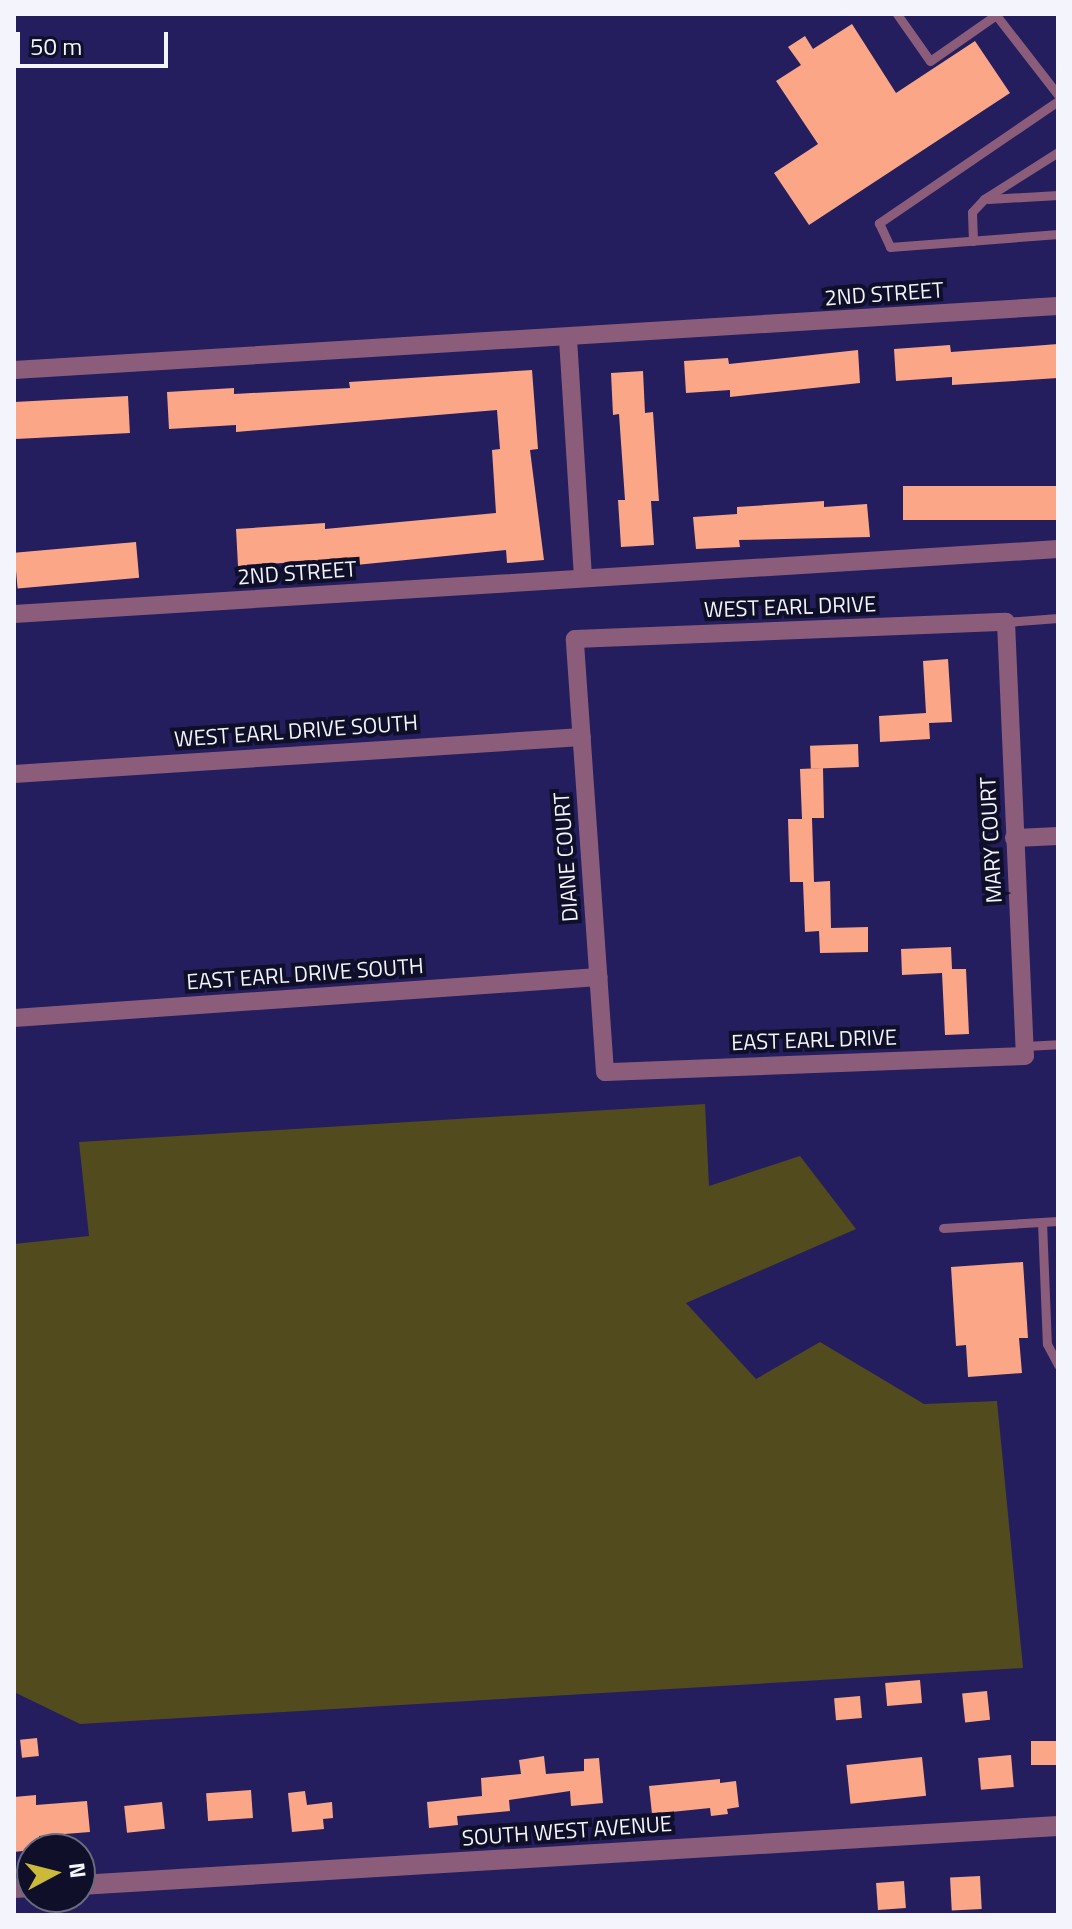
<!DOCTYPE html>
<style>
body{margin:0}
#map{position:relative;width:1072px;height:1929px;overflow:hidden;background:#241e5e;font-family:"Titillium Web",sans-serif}
div>[style]{position:absolute}
.green>*{inset:0;background:#524b1d}
.building>*{inset:0;background:#fba787;transform-origin:0 0}
.service>*{height:9px;margin:-4.5px;padding:0 4.5px;transform-origin:4.5px;border-radius:4.5px;background:#8c5d7b}
.minor>*{height:18px;margin:-9px;padding:0 9px;transform-origin:9px;border-radius:9px;background:#8c5d7b}
.tertiary>*{height:20px;margin:-10px;padding:0 10px;transform-origin:10px;border-radius:10px;background:#8c5d7b}
span{translate:-50% -50%;white-space:nowrap;text-align:center;line-height:1.15;-webkit-text-stroke:8px #100f2a;paint-order:stroke}
.street-label{font-size:22px;color:#f3f4fc}
.frame{position:absolute;inset:0;border:16px solid #f3f4fc;pointer-events:none}
.north{position:absolute;left:16px;top:1833px;width:80px;height:80px;box-sizing:border-box;background:#100f2a;border:2px solid #6b6b7e;border-radius:50%;rotate:83deg;font-size:22px;font-weight:700;line-height:32px;text-align:center;color:#f3f4fc}
.north::after{content:'';display:block;margin:auto;width:28px;height:36px;background:#cbba39;clip-path:polygon(50% 0,100% 100%,50% 72%,0 100%)}
.scale{position:absolute;left:16px;top:32px;width:152px;height:36px;box-sizing:border-box;border:4px solid #f3f4fc;border-top:0;padding-left:10px;font-size:24px;line-height:28px;white-space:nowrap;color:#f3f4fc;-webkit-text-stroke:6px #100f2a;paint-order:stroke}
</style>
<div id="map">
<div class="green">
<i style="clip-path:polygon(705px 1104px,709px 1186px,800px 1156px,856px 1229px,686px 1303px,756px 1379px,820px 1342px,924px 1404px,997px 1401px,1023px 1668px,80px 1724px,14px 1692px,14px 1244px,89px 1236px,79px 1142px)"></i>
</div>
<div class="building">
<i style="clip-path:polygon(852px 24px,896px 93px,975px 41px,1010px 93px,809px 225px,774px 173px,818px 144px,776px 81px,801px 65px,788px 47px,805px 36px,813px 49px)"></i>
<i style="clip-path:polygon(1058px 344px,1058px 378px,952px 385px,952px 377px,896px 381px,894px 349px,950px 345px,951px 352px)"></i>
<i style="clip-path:polygon(858px 350px,860px 383px,730px 397px,730px 390px,686px 393px,684px 361px,728px 358px,729px 364px)"></i>
<i style="clip-path:polygon(532px 370px,538px 449px,530px 450px,544px 560px,507px 563px,506px 550px,326px 568px,325px 560px,238px 566px,236px 529px,325px 523px,325px 529px,496px 513px,492px 450px,500px 449px,497px 410px,236px 432px,236px 425px,169px 429px,167px 392px,234px 388px,234px 394px,350px 388px,349px 382px)"></i>
<i style="clip-path:polygon(643px 371px,645px 413px,653px 412px,659px 501px,651px 501px,654px 545px,621px 547px,618px 500px,625px 500px,619px 414px,613px 415px,611px 373px)"></i>
<i style="left:128px;top:396px;width:37px;height:114px;rotate:87deg"></i>
<i style="left:1058px;top:486px;width:34px;height:155px;rotate:90deg"></i>
<i style="clip-path:polygon(824px 501px,824px 507px,867px 504px,870px 537px,739px 540px,740px 547px,696px 549px,693px 517px,737px 514px,737px 507px)"></i>
<i style="left:136px;top:542px;width:36px;height:122px;rotate:85deg"></i>
<i style="clip-path:polygon(948px 659px,952px 722px,929px 723px,930px 739px,880px 742px,879px 716px,926px 713px,923px 661px)"></i>
<i style="left:858px;top:744px;width:23px;height:48px;rotate:88deg"></i>
<i style="clip-path:polygon(823px 768px,824px 818px,812px 818px,814px 882px,830px 881px,831px 928px,868px 927px,868px 952px,820px 953px,819px 931px,805px 932px,803px 882px,790px 882px,788px 819px,802px 819px,800px 769px)"></i>
<i style="clip-path:polygon(951px 947px,952px 969px,966px 969px,969px 1034px,945px 1035px,942px 973px,902px 975px,901px 949px)"></i>
<i style="clip-path:polygon(1023px 1262px,1028px 1338px,1019px 1338px,1022px 1373px,968px 1377px,966px 1345px,956px 1346px,951px 1267px)"></i>
<i style="left:920px;top:1680px;width:23px;height:35px;rotate:85deg"></i>
<i style="left:987px;top:1691px;width:29px;height:25px;rotate:84deg"></i>
<i style="left:860px;top:1696px;width:22px;height:26px;rotate:85deg"></i>
<i style="left:37px;top:1738px;width:18px;height:17px;rotate:84deg"></i>
<i style="left:1058px;top:1741px;width:24px;height:27px;rotate:90deg"></i>
<i style="left:1011px;top:1755px;width:32px;height:33px;rotate:85deg"></i>
<i style="clip-path:polygon(544px 1756px,546px 1774px,584px 1771px,584px 1759px,599px 1758px,603px 1803px,571px 1806px,570px 1791px,509px 1800px,510px 1811px,457px 1816px,458px 1825px,429px 1828px,427px 1802px,482px 1796px,481px 1778px,521px 1774px,519px 1760px)"></i>
<i style="left:922px;top:1757px;width:39px;height:76px;rotate:84deg"></i>
<i style="clip-path:polygon(720px 1779px,720px 1783px,736px 1781px,739px 1807px,727px 1809px,728px 1814px,711px 1816px,710px 1808px,652px 1814px,649px 1786px)"></i>
<i style="left:251px;top:1790px;width:28px;height:45px;rotate:86deg"></i>
<i style="clip-path:polygon(305px 1791px,307px 1805px,332px 1802px,333px 1818px,323px 1819px,324px 1829px,292px 1832px,288px 1793px)"></i>
<i style="clip-path:polygon(36px 1795px,36px 1805px,87px 1801px,90px 1832px,39px 1836px,40px 1849px,14px 1852px,14px 1797px)"></i>
<i style="left:162px;top:1802px;width:27px;height:38px;rotate:84deg"></i>
<i style="left:980px;top:1876px;width:33px;height:30px;rotate:87deg"></i>
<i style="left:904px;top:1881px;width:27px;height:28px;rotate:86deg"></i>
</div>
<div class="service">
<i style="left:897px;top:14px;width:57px;rotate:54.9deg"></i>
<i style="left:930px;top:61px;width:80px;rotate:-34.9deg"></i>
<i style="left:996px;top:15px;width:101px;rotate:52.2deg"></i>
<i style="left:1058px;top:101px;width:217px;rotate:145.7deg"></i>
<i style="left:879px;top:223px;width:26px;rotate:65deg"></i>
<i style="left:890px;top:247px;width:169px;rotate:-4.4deg"></i>
<i style="left:988px;top:199px;width:70px;rotate:-3.3deg"></i>
<i style="left:973px;top:241px;width:29px;rotate:-92deg"></i>
<i style="left:972px;top:212px;width:18px;rotate:-47deg"></i>
<i style="left:984px;top:199px;width:88px;rotate:-32.4deg"></i>
<i style="left:1006px;top:622px;width:52px;rotate:-4.4deg"></i>
<i style="left:1025px;top:1046px;width:33px;rotate:-3deg"></i>
<i style="left:1042px;top:1222px;width:122px;rotate:87.7deg"></i>
<i style="left:1047px;top:1344px;width:24px;rotate:62deg"></i>
<i style="left:943px;top:1228px;width:115px;rotate:-3.5deg"></i>
</div>
<div class="minor">
<i style="left:568px;top:339px;width:238px;rotate:86.4deg"></i>
<i style="left:14px;top:370px;width:1046px;rotate:-3.51deg"></i>
<i style="left:14px;top:614px;width:1046px;rotate:-3.56deg"></i>
<i style="left:1006px;top:622px;width:434px;rotate:87.5deg"></i>
<i style="left:1025px;top:1056px;width:420px;rotate:177.8deg"></i>
<i style="left:605px;top:1072px;width:434px;rotate:-94deg"></i>
<i style="left:575px;top:639px;width:431px;rotate:-2.3deg"></i>
<i style="left:14px;top:774px;width:569px;rotate:-3.73deg"></i>
<i style="left:1014px;top:838px;width:44px;rotate:-2.6deg"></i>
<i style="left:14px;top:1018px;width:586px;rotate:-4.01deg"></i>
</div>
<div class="tertiary">
<i style="left:80px;top:1885px;width:980px;rotate:-3.45deg"></i>
<i style="left:14px;top:1888px;width:18px;rotate:-3deg"></i>
</div>
<div class="street-label">
<span style="left:884px;top:294px;rotate:-4deg">2ND STREET</span>
<span style="left:297px;top:573px;rotate:-4deg">2ND STREET</span>
<span style="left:790px;top:607px;rotate:-2deg">WEST EARL DRIVE</span>
<span style="left:296px;top:731px;rotate:-4deg">WEST EARL DRIVE SOUTH</span>
<span style="left:991px;top:840px;rotate:-93deg">MARY COURT</span>
<span style="left:566px;top:857px;rotate:-94deg">DIANE COURT</span>
<span style="left:305px;top:974px;rotate:-4deg">EAST EARL DRIVE SOUTH</span>
<span style="left:814px;top:1040px;rotate:-2deg">EAST EARL DRIVE</span>
<span style="left:567px;top:1831px;rotate:-4deg">SOUTH WEST AVENUE</span>
</div>
<div class="frame"></div>
<div class="north">N</div>
<div class="scale">50 m</div>
</div>
